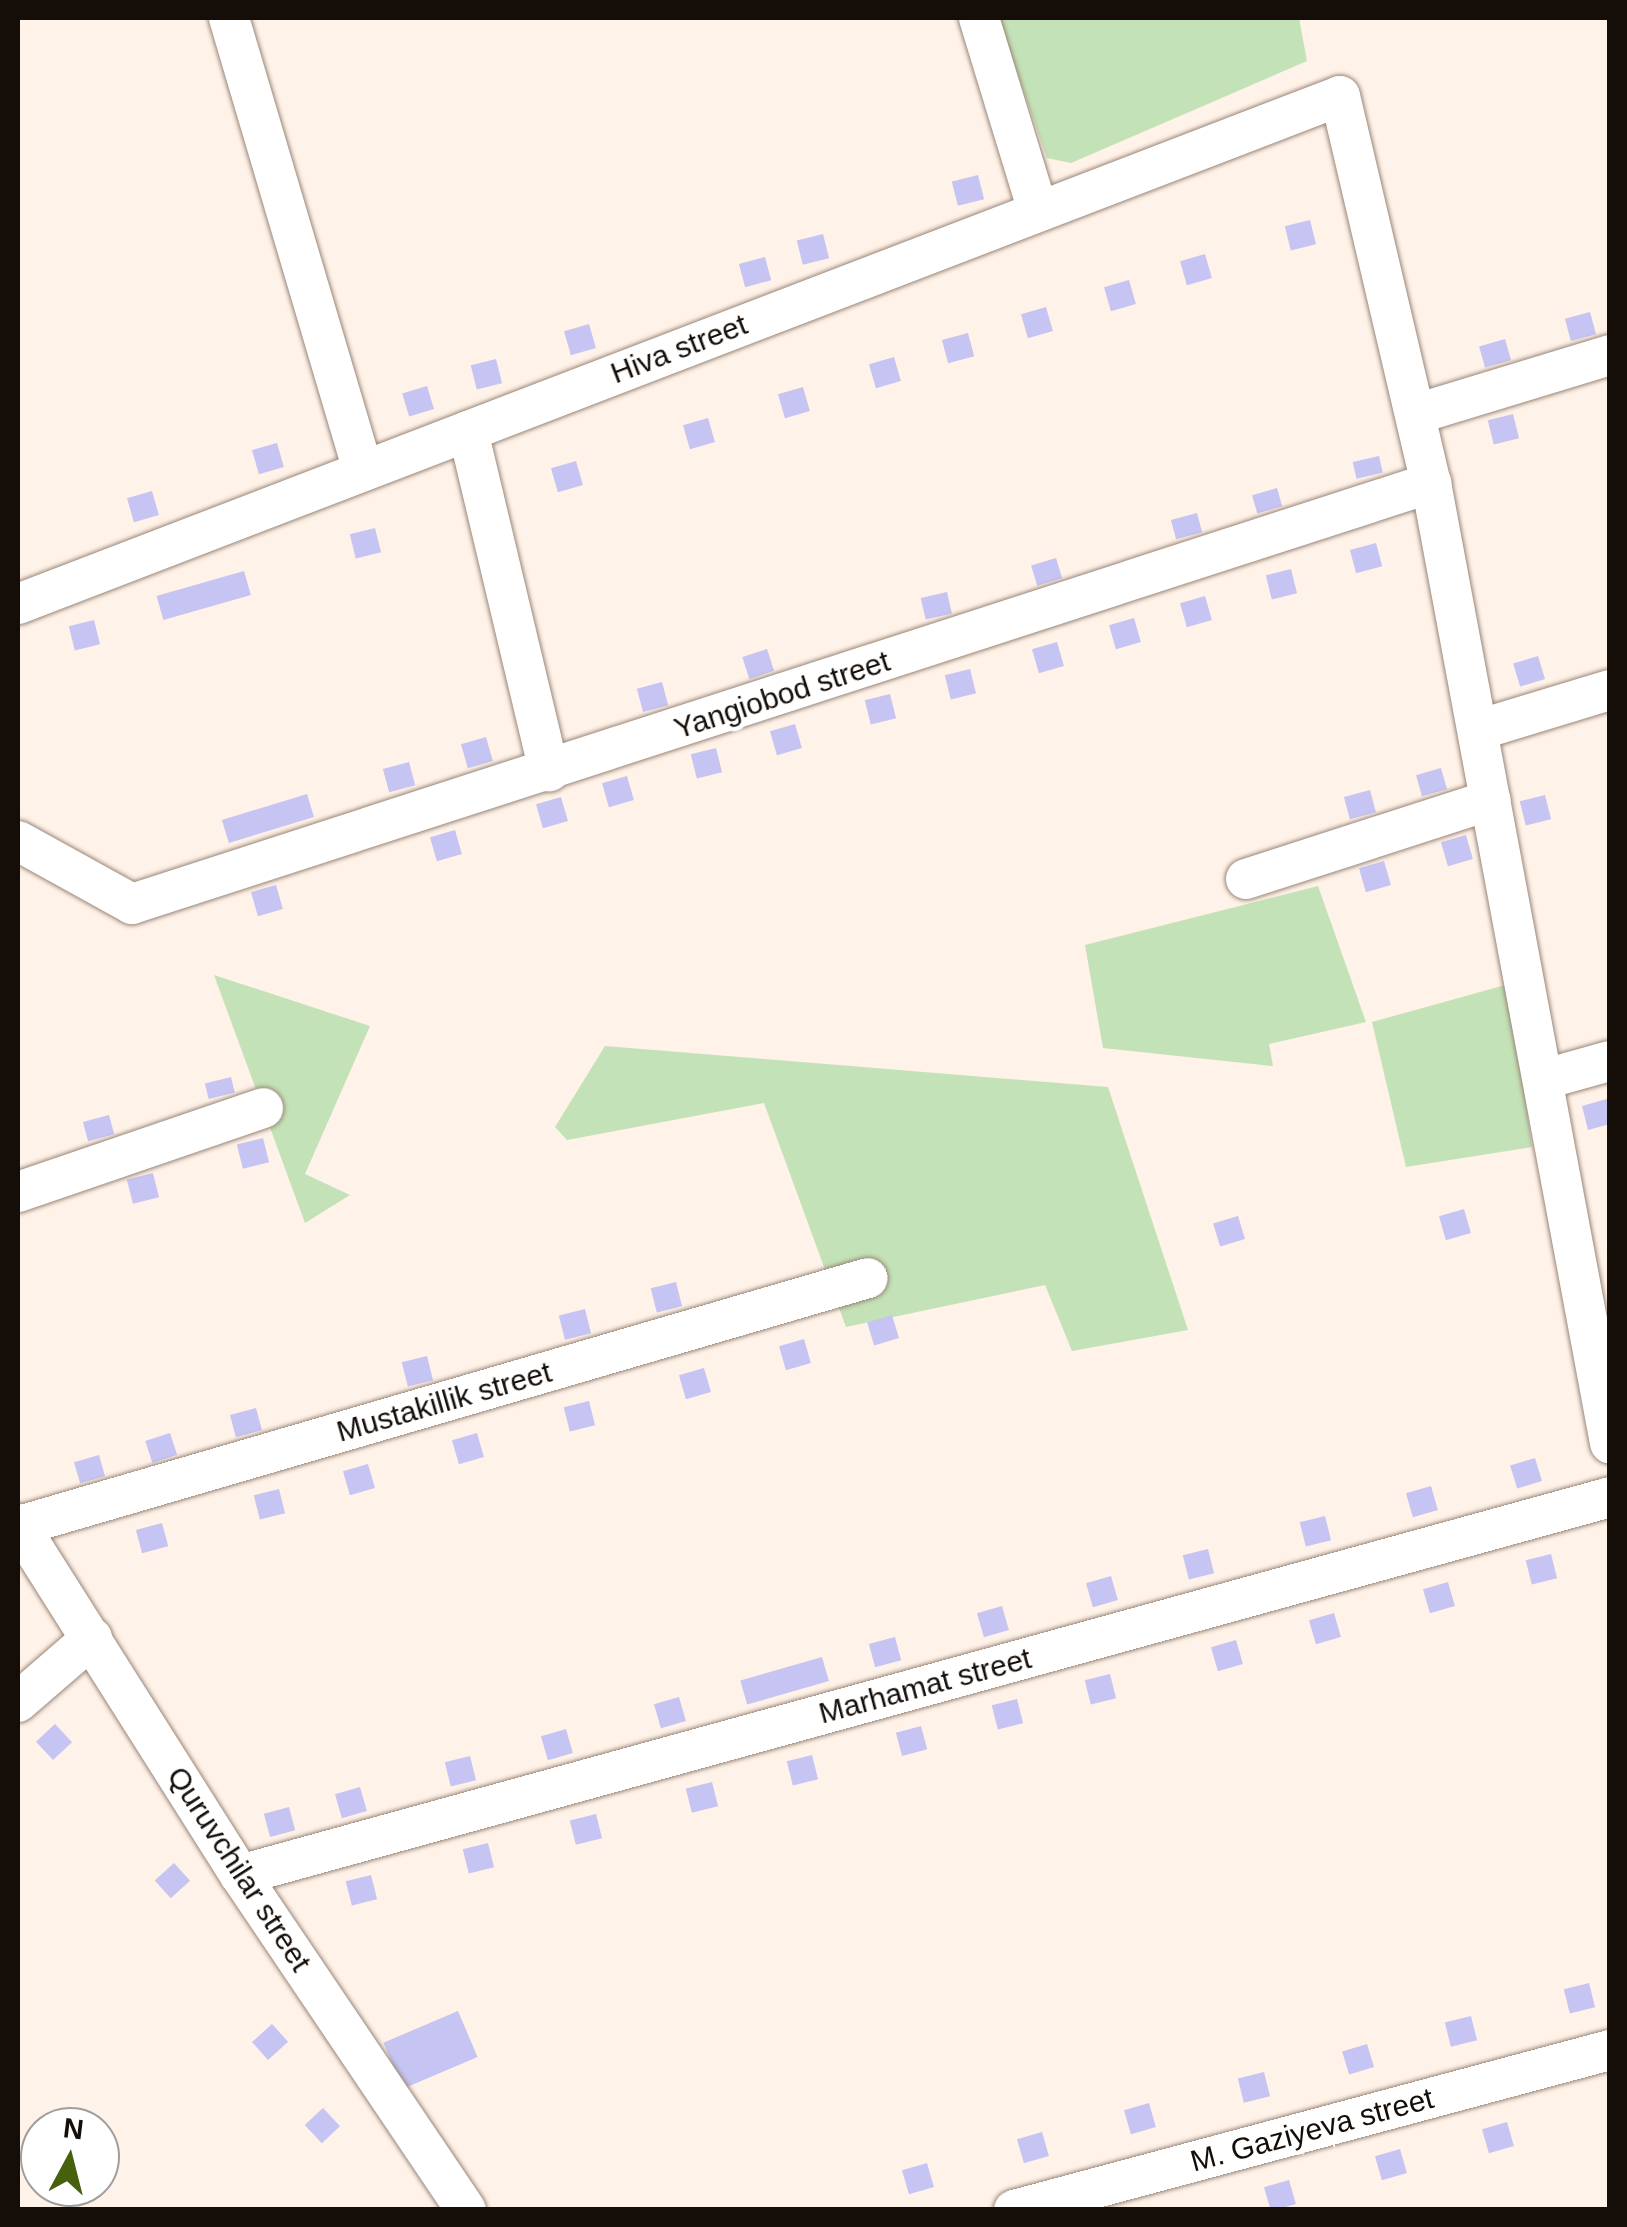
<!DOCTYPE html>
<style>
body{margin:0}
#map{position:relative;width:1627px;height:2227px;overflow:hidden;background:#fff2e8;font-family:Arial,sans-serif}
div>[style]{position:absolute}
.green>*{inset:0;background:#c3e2b7}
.building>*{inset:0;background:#c6c4f2;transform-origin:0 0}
.roads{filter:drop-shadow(0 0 2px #998678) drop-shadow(0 0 2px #998678)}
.minor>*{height:40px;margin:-20px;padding:0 20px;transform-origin:20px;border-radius:20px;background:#fff}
span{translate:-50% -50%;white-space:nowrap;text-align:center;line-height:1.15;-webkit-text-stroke:9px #fff;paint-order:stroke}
.street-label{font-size:30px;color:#140d08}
.frame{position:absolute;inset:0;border:20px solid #140d08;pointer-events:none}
.north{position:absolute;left:20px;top:2107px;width:100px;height:100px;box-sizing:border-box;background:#fff;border:2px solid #a19e9c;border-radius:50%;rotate:7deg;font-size:28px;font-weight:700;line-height:40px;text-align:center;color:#140d08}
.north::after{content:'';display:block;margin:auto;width:35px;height:45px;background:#47600e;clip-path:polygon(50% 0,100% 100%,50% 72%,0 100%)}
</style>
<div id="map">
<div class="green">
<i style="clip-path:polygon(998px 18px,1299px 18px,1307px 61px,1071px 163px,1047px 158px)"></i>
<i style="clip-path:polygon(1318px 886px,1366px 1022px,1269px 1044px,1273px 1066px,1103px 1048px,1085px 945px)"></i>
<i style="clip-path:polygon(214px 975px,370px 1026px,305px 1174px,350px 1195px,305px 1223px)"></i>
<i style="clip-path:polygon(1509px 984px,1532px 1147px,1406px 1167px,1372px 1022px)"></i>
<i style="clip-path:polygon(605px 1046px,1108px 1087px,1188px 1330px,1072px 1351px,1045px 1285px,846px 1327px,764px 1103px,567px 1140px,555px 1127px)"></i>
</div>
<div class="building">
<i style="left:978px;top:175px;width:25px;height:27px;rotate:76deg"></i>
<i style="left:1310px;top:220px;width:25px;height:26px;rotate:76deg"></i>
<i style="left:823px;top:234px;width:25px;height:27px;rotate:76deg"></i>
<i style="left:1205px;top:254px;width:25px;height:26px;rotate:74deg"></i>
<i style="left:765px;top:257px;width:24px;height:27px;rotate:75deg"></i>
<i style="left:1129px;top:280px;width:25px;height:26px;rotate:74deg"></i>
<i style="left:1046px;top:307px;width:25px;height:26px;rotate:74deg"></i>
<i style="left:1590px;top:312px;width:23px;height:26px;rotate:75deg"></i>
<i style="left:589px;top:324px;width:25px;height:26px;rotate:74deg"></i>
<i style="left:968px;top:333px;width:24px;height:27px;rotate:75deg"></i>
<i style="left:1505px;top:339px;width:22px;height:27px;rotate:74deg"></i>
<i style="left:894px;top:357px;width:25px;height:26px;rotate:74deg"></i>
<i style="left:496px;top:359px;width:25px;height:26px;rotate:76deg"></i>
<i style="left:427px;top:386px;width:24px;height:26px;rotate:73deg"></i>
<i style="left:803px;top:387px;width:25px;height:26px;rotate:74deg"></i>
<i style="left:1513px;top:414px;width:25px;height:26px;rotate:76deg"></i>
<i style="left:708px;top:418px;width:25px;height:26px;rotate:74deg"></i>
<i style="left:277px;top:443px;width:25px;height:26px;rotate:74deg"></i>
<i style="left:1379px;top:456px;width:17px;height:27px;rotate:77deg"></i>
<i style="left:576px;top:461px;width:25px;height:26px;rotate:74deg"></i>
<i style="left:1277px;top:488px;width:19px;height:26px;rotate:74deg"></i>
<i style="left:152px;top:491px;width:25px;height:26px;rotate:74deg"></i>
<i style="left:1197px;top:513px;width:20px;height:27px;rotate:75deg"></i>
<i style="left:375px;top:528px;width:25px;height:26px;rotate:76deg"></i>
<i style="left:1376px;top:543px;width:24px;height:27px;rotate:75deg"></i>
<i style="left:1056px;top:558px;width:21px;height:26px;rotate:73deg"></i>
<i style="left:1291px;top:569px;width:25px;height:26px;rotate:76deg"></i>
<i style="left:244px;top:571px;width:25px;height:91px;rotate:74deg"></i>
<i style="left:947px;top:592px;width:22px;height:27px;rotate:77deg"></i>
<i style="left:1205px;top:596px;width:25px;height:26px;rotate:74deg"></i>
<i style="left:1134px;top:618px;width:25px;height:26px;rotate:74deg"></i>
<i style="left:94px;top:620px;width:25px;height:26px;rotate:76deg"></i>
<i style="left:1057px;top:642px;width:25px;height:26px;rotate:74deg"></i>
<i style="left:767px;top:649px;width:23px;height:26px;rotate:72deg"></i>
<i style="left:1538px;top:656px;width:24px;height:26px;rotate:73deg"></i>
<i style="left:970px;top:669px;width:25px;height:26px;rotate:76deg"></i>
<i style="left:662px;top:682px;width:24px;height:26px;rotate:75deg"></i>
<i style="left:890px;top:694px;width:25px;height:26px;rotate:76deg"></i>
<i style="left:795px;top:724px;width:25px;height:26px;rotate:74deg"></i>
<i style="left:486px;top:737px;width:25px;height:26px;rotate:74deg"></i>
<i style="left:716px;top:748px;width:25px;height:26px;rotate:76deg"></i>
<i style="left:409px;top:762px;width:24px;height:27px;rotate:75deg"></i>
<i style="left:1441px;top:768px;width:22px;height:26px;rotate:74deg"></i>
<i style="left:627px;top:776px;width:25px;height:26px;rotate:74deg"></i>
<i style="left:1370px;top:790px;width:23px;height:27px;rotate:75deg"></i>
<i style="left:307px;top:794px;width:24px;height:89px;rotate:73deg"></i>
<i style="left:1545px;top:795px;width:25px;height:26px;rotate:76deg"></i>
<i style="left:561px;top:797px;width:25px;height:26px;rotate:74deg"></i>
<i style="left:455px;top:830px;width:25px;height:26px;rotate:74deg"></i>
<i style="left:1466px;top:835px;width:25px;height:26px;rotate:74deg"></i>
<i style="left:1384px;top:861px;width:25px;height:26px;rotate:74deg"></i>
<i style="left:276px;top:885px;width:25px;height:26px;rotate:74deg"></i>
<i style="left:231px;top:1077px;width:16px;height:27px;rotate:76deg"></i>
<i style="clip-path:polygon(1610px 1098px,1610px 1124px,1588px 1130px,1582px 1106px)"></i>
<i style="left:109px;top:1115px;width:20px;height:27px;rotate:75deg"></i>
<i style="left:263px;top:1138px;width:25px;height:27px;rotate:76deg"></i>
<i style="left:153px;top:1173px;width:25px;height:27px;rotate:76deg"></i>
<i style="left:1464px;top:1209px;width:25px;height:26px;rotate:74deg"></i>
<i style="left:1238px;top:1216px;width:24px;height:26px;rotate:73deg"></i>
<i style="left:676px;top:1282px;width:25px;height:26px;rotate:76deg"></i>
<i style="left:585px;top:1309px;width:25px;height:27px;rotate:76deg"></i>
<i style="left:892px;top:1315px;width:24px;height:26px;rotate:73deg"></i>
<i style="left:804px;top:1339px;width:25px;height:26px;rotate:74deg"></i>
<i style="left:427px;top:1356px;width:25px;height:26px;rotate:76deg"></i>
<i style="left:704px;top:1368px;width:25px;height:26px;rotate:74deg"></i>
<i style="left:589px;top:1401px;width:25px;height:26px;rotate:76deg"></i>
<i style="left:256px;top:1408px;width:23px;height:27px;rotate:75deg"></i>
<i style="left:170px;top:1433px;width:23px;height:26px;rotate:72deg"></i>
<i style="left:477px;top:1433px;width:25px;height:26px;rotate:74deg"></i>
<i style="left:99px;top:1455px;width:22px;height:26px;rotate:74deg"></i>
<i style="left:1535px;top:1458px;width:24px;height:26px;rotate:73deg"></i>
<i style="left:368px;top:1464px;width:25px;height:26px;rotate:74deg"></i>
<i style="left:1431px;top:1486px;width:25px;height:26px;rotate:74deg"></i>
<i style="left:279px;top:1489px;width:25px;height:26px;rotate:76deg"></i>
<i style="left:1325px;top:1516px;width:25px;height:26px;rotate:76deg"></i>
<i style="left:162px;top:1523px;width:24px;height:27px;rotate:75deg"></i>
<i style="left:1208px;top:1549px;width:25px;height:26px;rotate:76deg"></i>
<i style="left:1551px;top:1554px;width:25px;height:26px;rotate:76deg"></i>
<i style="left:1111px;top:1576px;width:25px;height:26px;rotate:74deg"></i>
<i style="left:1448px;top:1582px;width:25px;height:26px;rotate:74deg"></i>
<i style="left:1002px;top:1606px;width:25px;height:26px;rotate:74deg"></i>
<i style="left:1334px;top:1613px;width:25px;height:26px;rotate:74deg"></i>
<i style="left:895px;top:1637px;width:24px;height:27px;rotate:75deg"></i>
<i style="left:1236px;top:1640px;width:25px;height:26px;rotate:74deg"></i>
<i style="left:822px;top:1657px;width:25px;height:85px;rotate:74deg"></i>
<i style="left:1110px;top:1674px;width:25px;height:26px;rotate:76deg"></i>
<i style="left:679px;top:1697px;width:25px;height:26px;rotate:74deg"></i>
<i style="left:1017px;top:1699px;width:25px;height:26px;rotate:76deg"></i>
<i style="left:55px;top:1724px;width:25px;height:26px;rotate:47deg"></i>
<i style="left:921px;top:1726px;width:24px;height:26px;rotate:75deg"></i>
<i style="left:566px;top:1729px;width:25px;height:26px;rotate:74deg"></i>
<i style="left:812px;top:1755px;width:25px;height:26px;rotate:76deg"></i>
<i style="left:470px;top:1756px;width:25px;height:26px;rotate:76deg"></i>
<i style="left:712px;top:1782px;width:25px;height:27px;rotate:76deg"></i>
<i style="left:360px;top:1787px;width:25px;height:26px;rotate:74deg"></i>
<i style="left:289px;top:1807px;width:24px;height:26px;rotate:75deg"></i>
<i style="left:596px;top:1814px;width:25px;height:27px;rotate:76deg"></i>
<i style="left:488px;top:1843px;width:25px;height:26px;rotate:76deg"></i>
<i style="left:174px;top:1863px;width:24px;height:26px;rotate:48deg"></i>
<i style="left:371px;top:1875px;width:25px;height:26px;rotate:76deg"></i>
<i style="left:1589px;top:1983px;width:25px;height:26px;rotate:76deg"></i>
<i style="left:458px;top:2011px;width:50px;height:81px;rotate:67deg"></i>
<i style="left:1471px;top:2016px;width:25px;height:27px;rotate:76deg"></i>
<i style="left:272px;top:2024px;width:24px;height:27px;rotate:48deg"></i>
<i style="left:1367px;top:2044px;width:24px;height:26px;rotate:73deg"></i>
<i style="left:1264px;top:2072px;width:25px;height:27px;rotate:76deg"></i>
<i style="left:1149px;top:2103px;width:25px;height:26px;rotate:74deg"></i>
<i style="left:323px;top:2108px;width:25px;height:25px;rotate:47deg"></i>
<i style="left:1507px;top:2122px;width:25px;height:26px;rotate:74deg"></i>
<i style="left:1042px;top:2132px;width:25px;height:26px;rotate:74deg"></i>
<i style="left:1400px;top:2149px;width:25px;height:26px;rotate:74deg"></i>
<i style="left:927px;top:2163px;width:25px;height:26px;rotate:74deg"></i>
<i style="left:1289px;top:2180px;width:25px;height:26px;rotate:74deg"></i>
</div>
<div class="roads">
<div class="minor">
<i style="left:229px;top:18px;width:472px;rotate:73.5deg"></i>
<i style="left:979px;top:18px;width:202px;rotate:73deg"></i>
<i style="left:1416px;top:414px;width:203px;rotate:-16.9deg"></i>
<i style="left:468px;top:431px;width:350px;rotate:76.6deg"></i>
<i style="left:18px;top:604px;width:1416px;rotate:-21.02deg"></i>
<i style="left:1340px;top:96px;width:398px;rotate:76.8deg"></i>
<i style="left:1431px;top:483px;width:977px;rotate:79.44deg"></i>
<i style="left:1478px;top:730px;width:138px;rotate:-16.9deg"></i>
<i style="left:18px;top:841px;width:130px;rotate:28.9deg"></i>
<i style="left:132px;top:904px;width:1366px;rotate:-17.96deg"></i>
<i style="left:1246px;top:879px;width:257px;rotate:-17.9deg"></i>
<i style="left:1545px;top:1079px;width:67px;rotate:-15.5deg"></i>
<i style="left:18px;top:1192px;width:259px;rotate:-18.9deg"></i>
<i style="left:18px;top:1524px;width:415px;rotate:57.7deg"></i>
<i style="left:240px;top:1875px;width:404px;rotate:56deg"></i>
<i style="left:19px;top:1526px;width:884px;rotate:-16.28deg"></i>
<i style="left:18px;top:1702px;width:98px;rotate:-40.9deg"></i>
<i style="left:240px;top:1875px;width:1421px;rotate:-15.42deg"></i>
<i style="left:1014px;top:2210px;width:617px;rotate:-15.03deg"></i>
</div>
</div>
<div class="street-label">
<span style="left:679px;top:349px;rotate:-21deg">Hiva street</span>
<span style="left:782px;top:695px;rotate:-18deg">Yangiobod street</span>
<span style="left:444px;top:1402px;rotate:-16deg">Mustakillik street</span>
<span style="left:925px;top:1686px;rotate:-15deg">Marhamat street</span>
<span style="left:239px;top:1869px;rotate:57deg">Quruvchilar street</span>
<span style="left:1312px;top:2130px;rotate:-15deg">M. Gaziyeva street</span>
</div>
<div class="frame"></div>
<div class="north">N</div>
</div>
